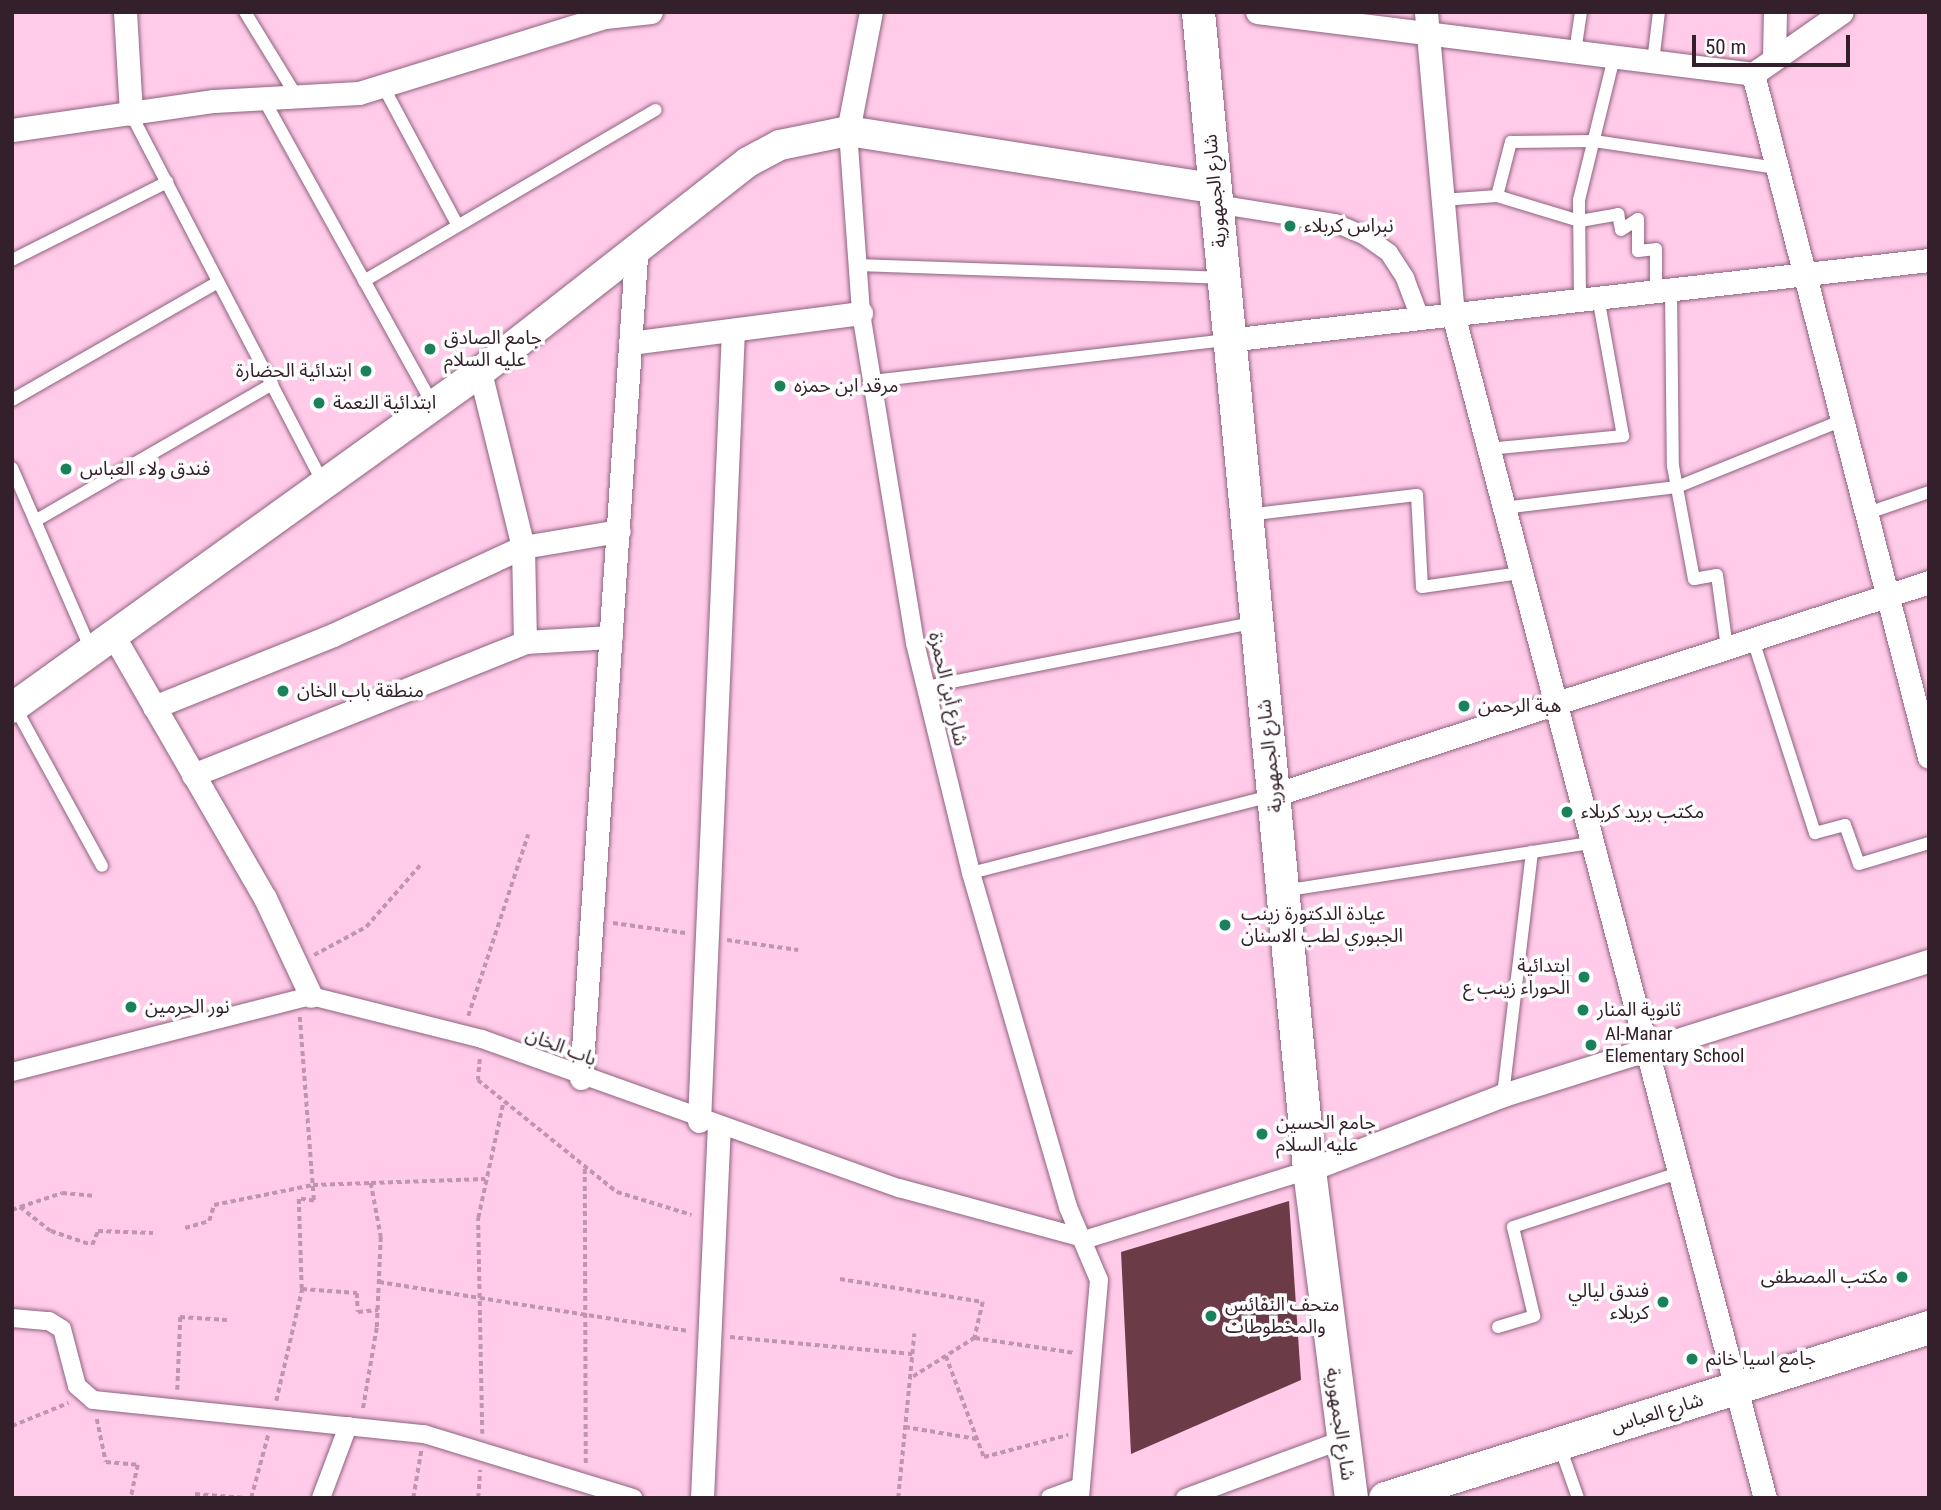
<!DOCTYPE html>
<meta charset="utf-8">
<style>
body{margin:0}
#map{position:relative;width:1941px;height:1510px;overflow:hidden;background:#ffcbe9;font-family:"Roboto Condensed","Noto Sans Arabic",sans-serif}
div>[style]{position:absolute}
.building>*{inset:0;background:#6b3b48}
.path>*{height:3.5px;margin-top:-1.75px;transform-origin:0;background:repeating-linear-gradient(90deg,#bf96ae 0 5px,transparent 0 8.5px)}
.roads{filter:drop-shadow(0 0 2px #8f627d) drop-shadow(0 0 2px #8f627d)}
.service>*{height:12px;margin:-6px;padding:0 6px;transform-origin:6px;border-radius:6px;background:#fff}
.pedestrian>*{height:18px;margin:-9px;padding:0 9px;transform-origin:9px;border-radius:9px;background:#fff}
.minor>*{height:23px;margin:-11.5px;padding:0 11.5px;transform-origin:11.5px;border-radius:11.5px;background:#fff}
.tertiary>*{height:30px;margin:-15px;padding:0 15px;transform-origin:15px;border-radius:15px;background:#fff}
.secondary>*{height:33px;margin:-16.5px;padding:0 16.5px;transform-origin:16.5px;border-radius:16.5px;background:#fff}
.dots>*{width:19px;height:19px;translate:-50% -50%;box-sizing:border-box;border:4px solid #fefefe;border-radius:50%}
span{translate:-50% -50%;white-space:nowrap;text-align:center;line-height:1.15;-webkit-text-stroke:7px #fefefe;paint-order:stroke}
.street-label{font-size:19px;color:#33202b}
.poi-label{font-size:19px;color:#33202b}
.left{translate:0 -50%;text-align:left}
.right{translate:-100% -50%;text-align:right}
.frame{position:absolute;inset:0;border:14px solid #33202b;pointer-events:none}
.scale{position:absolute;left:1692px;top:35px;width:158px;height:32px;box-sizing:border-box;border:4px solid #33202b;border-top:0;padding-left:9px;font-size:21px;line-height:24px;white-space:nowrap;color:#33202b;-webkit-text-stroke:5px #fefefe;paint-order:stroke}
</style>
<div id="map">
<div class="building">
<i style="clip-path:polygon(1289px 1201px,1301px 1380px,1131px 1454px,1121px 1252px)"></i>
</div>
<div class="path">
<i style="left:613px;top:923px;width:73px;rotate:7.9deg"></i>
<i style="left:727px;top:940px;width:72px;rotate:8deg"></i>
<i style="left:314px;top:955px;width:59px;rotate:-28.3deg"></i>
<i style="left:366px;top:927px;width:85px;rotate:-48.8deg"></i>
<i style="left:468px;top:1016px;width:191px;rotate:-71.7deg"></i>
<i style="left:300px;top:1017px;width:185px;rotate:85.6deg"></i>
<i style="left:314px;top:1201px;width:15px;rotate:-172deg"></i>
<i style="left:299px;top:1199px;width:90px;rotate:88.1deg"></i>
<i style="left:302px;top:1289px;width:55px;rotate:4.2deg"></i>
<i style="left:357px;top:1293px;width:19px;rotate:87deg"></i>
<i style="left:358px;top:1312px;width:20px;rotate:-6deg"></i>
<i style="left:480px;top:1059px;width:21px;rotate:95deg"></i>
<i style="left:478px;top:1080px;width:179px;rotate:38.9deg"></i>
<i style="left:617px;top:1192px;width:78px;rotate:17deg"></i>
<i style="left:585px;top:1169px;width:295px;rotate:89.8deg"></i>
<i style="left:371px;top:1183px;width:114px;rotate:-2deg"></i>
<i style="left:20px;top:1207px;width:44px;rotate:-18.4deg"></i>
<i style="left:62px;top:1193px;width:33px;rotate:5deg"></i>
<i style="left:12px;top:1210px;width:9px;rotate:-21deg"></i>
<i style="left:20px;top:1207px;width:39px;rotate:38deg"></i>
<i style="left:51px;top:1231px;width:43px;rotate:18.9deg"></i>
<i style="left:92px;top:1245px;width:15px;rotate:-67deg"></i>
<i style="left:98px;top:1231px;width:55px;rotate:2.1deg"></i>
<i style="left:185px;top:1228px;width:25px;rotate:-16deg"></i>
<i style="left:209px;top:1221px;width:17px;rotate:-73deg"></i>
<i style="left:214px;top:1205px;width:101px;rotate:-11.4deg"></i>
<i style="left:313px;top:1185px;width:58px;rotate:-2deg"></i>
<i style="left:371px;top:1183px;width:55px;rotate:79.5deg"></i>
<i style="left:381px;top:1237px;width:91px;rotate:92.5deg"></i>
<i style="left:377px;top:1328px;width:83px;rotate:99.7deg"></i>
<i style="left:840px;top:1279px;width:145px;rotate:9.1deg"></i>
<i style="left:983px;top:1302px;width:37px;rotate:103deg"></i>
<i style="left:975px;top:1338px;width:77px;rotate:147.8deg"></i>
<i style="left:379px;top:1282px;width:312px;rotate:9deg"></i>
<i style="left:730px;top:1337px;width:183px;rotate:5.3deg"></i>
<i style="left:975px;top:1338px;width:101px;rotate:8.5deg"></i>
<i style="left:946px;top:1356px;width:108px;rotate:69.4deg"></i>
<i style="left:984px;top:1457px;width:87px;rotate:-14.7deg"></i>
<i style="left:177px;top:1390px;width:73px;rotate:-87.6deg"></i>
<i style="left:180px;top:1317px;width:47px;rotate:3.7deg"></i>
<i style="left:276px;top:1401px;width:115px;rotate:-76.9deg"></i>
<i style="left:97px;top:1419px;width:44px;rotate:78.2deg"></i>
<i style="left:106px;top:1462px;width:32px;rotate:5deg"></i>
<i style="left:138px;top:1465px;width:34px;rotate:102deg"></i>
<i style="left:12px;top:1426px;width:61px;rotate:-22.3deg"></i>
<i style="left:905px;top:1427px;width:73px;rotate:9.5deg"></i>
<i style="left:482px;top:1434px;width:216px;rotate:-91.1deg"></i>
<i style="left:478px;top:1218px;width:118px;rotate:-77.7deg"></i>
<i style="left:195px;top:1494px;width:51px;rotate:4.5deg"></i>
<i style="left:251px;top:1498px;width:65px;rotate:-74.9deg"></i>
<i style="left:413px;top:1498px;width:48px;rotate:-80.3deg"></i>
<i style="left:478px;top:1498px;width:28px;rotate:-86deg"></i>
<i style="left:898px;top:1498px;width:165px;rotate:-84.4deg"></i>
</div>
<div class="roads">
<div class="service">
<i style="left:245px;top:12px;width:100px;rotate:58.5deg"></i>
<i style="left:1575px;top:52px;width:40px;rotate:-81.5deg"></i>
<i style="left:1653px;top:62px;width:50px;rotate:-83.2deg"></i>
<i style="left:383px;top:86px;width:154px;rotate:61.8deg"></i>
<i style="left:263px;top:98px;width:351px;rotate:61deg"></i>
<i style="left:131px;top:114px;width:416px;rotate:62.5deg"></i>
<i style="left:1497px;top:196px;width:87px;rotate:16.8deg"></i>
<i style="left:1580px;top:221px;width:39px;rotate:-10deg"></i>
<i style="left:1618px;top:214px;width:16px;rotate:79deg"></i>
<i style="left:1621px;top:230px;width:20px;rotate:-33deg"></i>
<i style="left:1638px;top:219px;width:32px;rotate:90deg"></i>
<i style="left:1638px;top:251px;width:18px;rotate:-6deg"></i>
<i style="left:1656px;top:249px;width:42px;rotate:90deg"></i>
<i style="left:1442px;top:200px;width:55px;rotate:-4.2deg"></i>
<i style="left:1497px;top:196px;width:56px;rotate:-75.5deg"></i>
<i style="left:1511px;top:142px;width:83px;rotate:-0.7deg"></i>
<i style="left:1594px;top:141px;width:185px;rotate:8.4deg"></i>
<i style="left:12px;top:260px;width:174px;rotate:-26.7deg"></i>
<i style="left:856px;top:265px;width:366px;rotate:2deg"></i>
<i style="left:364px;top:281px;width:338px;rotate:-30.4deg"></i>
<i style="left:1671px;top:289px;width:177px;rotate:89.4deg"></i>
<i style="left:1673px;top:466px;width:115px;rotate:79.5deg"></i>
<i style="left:1694px;top:579px;width:23px;rotate:-10deg"></i>
<i style="left:1717px;top:575px;width:74px;rotate:82.2deg"></i>
<i style="left:1580px;top:299px;width:99px;rotate:-90.6deg"></i>
<i style="left:1579px;top:200px;width:147px;rotate:-76.2deg"></i>
<i style="left:872px;top:381px;width:358px;rotate:-6.6deg"></i>
<i style="left:12px;top:400px;width:237px;rotate:-29.8deg"></i>
<i style="left:1488px;top:449px;width:136px;rotate:-5.5deg"></i>
<i style="left:1623px;top:436px;width:141px;rotate:-100.2deg"></i>
<i style="left:12px;top:468px;width:198px;rotate:66.5deg"></i>
<i style="left:1503px;top:508px;width:175px;rotate:-6.9deg"></i>
<i style="left:1677px;top:487px;width:179px;rotate:-22deg"></i>
<i style="left:1868px;top:513px;width:65px;rotate:-19deg"></i>
<i style="left:1246px;top:515px;width:172px;rotate:-6.7deg"></i>
<i style="left:1417px;top:495px;width:92px;rotate:86.9deg"></i>
<i style="left:1422px;top:587px;width:99px;rotate:-8.1deg"></i>
<i style="left:35px;top:521px;width:274px;rotate:-30deg"></i>
<i style="left:1753px;top:640px;width:203px;rotate:72.2deg"></i>
<i style="left:1815px;top:833px;width:31px;rotate:-15deg"></i>
<i style="left:1845px;top:825px;width:41px;rotate:70.3deg"></i>
<i style="left:1859px;top:864px;width:73px;rotate:-16.7deg"></i>
<i style="left:926px;top:687px;width:336px;rotate:-11.1deg"></i>
<i style="left:15px;top:707px;width:181px;rotate:61.3deg"></i>
<i style="left:971px;top:873px;width:309px;rotate:-14.4deg"></i>
<i style="left:1283px;top:891px;width:311px;rotate:-8.9deg"></i>
<i style="left:1503px;top:1095px;width:245px;rotate:-83.2deg"></i>
<i style="left:1498px;top:1327px;width:38px;rotate:-17deg"></i>
<i style="left:1534px;top:1316px;width:91px;rotate:-103.3deg"></i>
<i style="left:1513px;top:1227px;width:174px;rotate:-18.1deg"></i>
<i style="left:1559px;top:1444px;width:57px;rotate:70.6deg"></i>
</div>
<div class="pedestrian">
<i style="left:848px;top:131px;width:182px;rotate:85.9deg"></i>
<i style="left:861px;top:313px;width:334px;rotate:80.7deg"></i>
<i style="left:915px;top:643px;width:237px;rotate:76.3deg"></i>
<i style="left:971px;top:873px;width:348px;rotate:73.8deg"></i>
<i style="left:1068px;top:1207px;width:79px;rotate:67deg"></i>
<i style="left:1099px;top:1280px;width:219px;rotate:95deg"></i>
<i style="left:1216px;top:204px;width:121px;rotate:9.1deg"></i>
<i style="left:1335px;top:223px;width:33px;rotate:23deg"></i>
<i style="left:1365px;top:236px;width:29px;rotate:35deg"></i>
<i style="left:1389px;top:253px;width:30px;rotate:57deg"></i>
<i style="left:1405px;top:278px;width:43px;rotate:69.4deg"></i>
<i style="left:12px;top:1072px;width:309px;rotate:-14.3deg"></i>
<i style="left:311px;top:996px;width:176px;rotate:14.1deg"></i>
<i style="left:482px;top:1039px;width:443px;rotate:19.7deg"></i>
<i style="left:899px;top:1188px;width:195px;rotate:15.2deg"></i>
<i style="left:1087px;top:1239px;width:232px;rotate:-17.3deg"></i>
<i style="left:12px;top:1318px;width:37px;rotate:5deg"></i>
<i style="left:49px;top:1321px;width:15px;rotate:32deg"></i>
<i style="left:62px;top:1329px;width:59px;rotate:75.3deg"></i>
<i style="left:77px;top:1386px;width:21px;rotate:41deg"></i>
<i style="left:93px;top:1400px;width:333px;rotate:5.9deg"></i>
<i style="left:424px;top:1434px;width:219px;rotate:17deg"></i>
<i style="left:321px;top:1498px;width:77px;rotate:-69.4deg"></i>
<i style="left:1050px;top:1498px;width:33px;rotate:-20deg"></i>
<i style="left:1185px;top:1498px;width:164px;rotate:-20.3deg"></i>
</div>
<div class="minor">
<i style="left:125px;top:12px;width:102px;rotate:86.6deg"></i>
<i style="left:1257px;top:12px;width:500px;rotate:7.1deg"></i>
<i style="left:1753px;top:74px;width:108px;rotate:-34.9deg"></i>
<i style="left:1426px;top:12px;width:303px;rotate:84.9deg"></i>
<i style="left:1453px;top:314px;width:1224px;rotate:75.24deg"></i>
<i style="left:1774px;top:59px;width:47px;rotate:-88.8deg"></i>
<i style="left:1753px;top:74px;width:705px;rotate:75.55deg"></i>
<i style="left:12px;top:130px;width:204px;rotate:-8.2deg"></i>
<i style="left:214px;top:101px;width:145px;rotate:-3.2deg"></i>
<i style="left:359px;top:93px;width:257px;rotate:-17.2deg"></i>
<i style="left:605px;top:17px;width:46px;rotate:-6.2deg"></i>
<i style="left:848px;top:131px;width:121px;rotate:-79.1deg"></i>
<i style="left:1228px;top:340px;width:706px;rotate:-6.51deg"></i>
<i style="left:630px;top:343px;width:233px;rotate:-7.4deg"></i>
<i style="left:480px;top:372px;width:180px;rotate:76.2deg"></i>
<i style="left:523px;top:547px;width:95px;rotate:88.8deg"></i>
<i style="left:113px;top:635px;width:304px;rotate:60deg"></i>
<i style="left:265px;top:898px;width:108px;rotate:64.9deg"></i>
<i style="left:154px;top:707px;width:193px;rotate:-21.9deg"></i>
<i style="left:333px;top:635px;width:209px;rotate:-24.9deg"></i>
<i style="left:523px;top:547px;width:97px;rotate:-9.5deg"></i>
<i style="left:193px;top:775px;width:358px;rotate:-21.8deg"></i>
<i style="left:525px;top:642px;width:86px;rotate:-3.3deg"></i>
<i style="left:1274px;top:795px;width:689px;rotate:-18.01deg"></i>
<i style="left:581px;top:1078px;width:824px;rotate:-86.17deg"></i>
<i style="left:699px;top:1121px;width:792px;rotate:-87.54deg"></i>
<i style="left:1309px;top:1170px;width:208px;rotate:-21.1deg"></i>
<i style="left:1503px;top:1095px;width:447px;rotate:-17.5deg"></i>
<i style="left:702px;top:1498px;width:370px;rotate:-87.4deg"></i>
</div>
<div class="tertiary">
<i style="left:12px;top:708px;width:576px;rotate:-35.68deg"></i>
<i style="left:480px;top:372px;width:340px;rotate:-38.1deg"></i>
<i style="left:748px;top:162px;width:36px;rotate:-28deg"></i>
<i style="left:780px;top:145px;width:69px;rotate:-11.6deg"></i>
<i style="left:848px;top:131px;width:370px;rotate:8.9deg"></i>
</div>
<div class="secondary">
<i style="left:1198px;top:12px;width:1163px;rotate:84.52deg"></i>
<i style="left:1309px;top:1170px;width:331px;rotate:82.7deg"></i>
<i style="left:1385px;top:1498px;width:570px;rotate:-17.45deg"></i>
</div>
</div>
<div class="dots">
<i style="left:1290px;top:226px;background:#19815b"></i>
<i style="left:430px;top:349px;background:#19815b"></i>
<i style="left:366px;top:371px;background:#19815b"></i>
<i style="left:780px;top:386px;background:#19815b"></i>
<i style="left:319px;top:403px;background:#19815b"></i>
<i style="left:66px;top:469px;background:#19815b"></i>
<i style="left:283px;top:691px;background:#19815b"></i>
<i style="left:1464px;top:706px;background:#19815b"></i>
<i style="left:1567px;top:812px;background:#19815b"></i>
<i style="left:1225px;top:925px;background:#19815b"></i>
<i style="left:1584px;top:977px;background:#19815b"></i>
<i style="left:131px;top:1007px;background:#19815b"></i>
<i style="left:1583px;top:1010px;background:#19815b"></i>
<i style="left:1591px;top:1045px;background:#19815b"></i>
<i style="left:1262px;top:1134px;background:#19815b"></i>
<i style="left:1902px;top:1277px;background:#19815b"></i>
<i style="left:1663px;top:1302px;background:#19815b"></i>
<i style="left:1211px;top:1316px;background:#19815b"></i>
<i style="left:1692px;top:1359px;background:#19815b"></i>
</div>
<div class="street-label">
<span style="left:1215px;top:191px;rotate:-95deg">شارع الجمهورية</span>
<span style="left:948px;top:689px;rotate:77deg">شارع أبن الحمزة</span>
<span style="left:1270px;top:756px;rotate:-96deg">شارع الجمهورية</span>
<span style="left:561px;top:1047px;rotate:21deg">باب الخان</span>
<span style="left:1657px;top:1413px;rotate:-17deg">شارع العباس</span>
<span style="left:1340px;top:1424px;rotate:82deg">شارع الجمهورية</span>
</div>
<div class="poi-label">
<span class="left" style="left:1304px;top:226px">نبراس كربلاء</span>
<span class="left" style="left:444px;top:349px">جامع الصادق<br>عليه السلام</span>
<span class="right" style="left:352px;top:371px">ابتدائية الحضارة</span>
<span class="left" style="left:794px;top:386px">مرقد ابن حمزه</span>
<span class="left" style="left:333px;top:403px">ابتدائية النعمة</span>
<span class="left" style="left:80px;top:469px">فندق ولاء العباس</span>
<span class="left" style="left:297px;top:691px">منطقة باب الخان</span>
<span class="left" style="left:1478px;top:706px">هبة الرحمن</span>
<span class="left" style="left:1581px;top:812px">مكتب بريد كربلاء</span>
<span class="left" style="left:1241px;top:925px">عيادة الدكتورة زينب<br>الجبوري لطب الاسنان</span>
<span class="right" style="left:1570px;top:977px">ابتدائية<br>الحوراء زينب ع</span>
<span class="left" style="left:145px;top:1007px">نور الحرمين</span>
<span class="left" style="left:1597px;top:1010px">ثانوية المنار</span>
<span class="left" style="left:1605px;top:1045px">Al-Manar<br>Elementary School</span>
<span class="left" style="left:1276px;top:1134px">جامع الحسين<br>عليه السلام</span>
<span class="right" style="left:1888px;top:1277px">مكتب المصطفى</span>
<span class="right" style="left:1649px;top:1302px">فندق ليالي<br>كربلاء</span>
<span class="left" style="left:1225px;top:1316px">متحف النفائس<br>والمخطوطات</span>
<span class="left" style="left:1706px;top:1359px">جامع اسيا خانم</span>
</div>
<div class="frame"></div>
<div class="scale">50 m</div>
</div>
